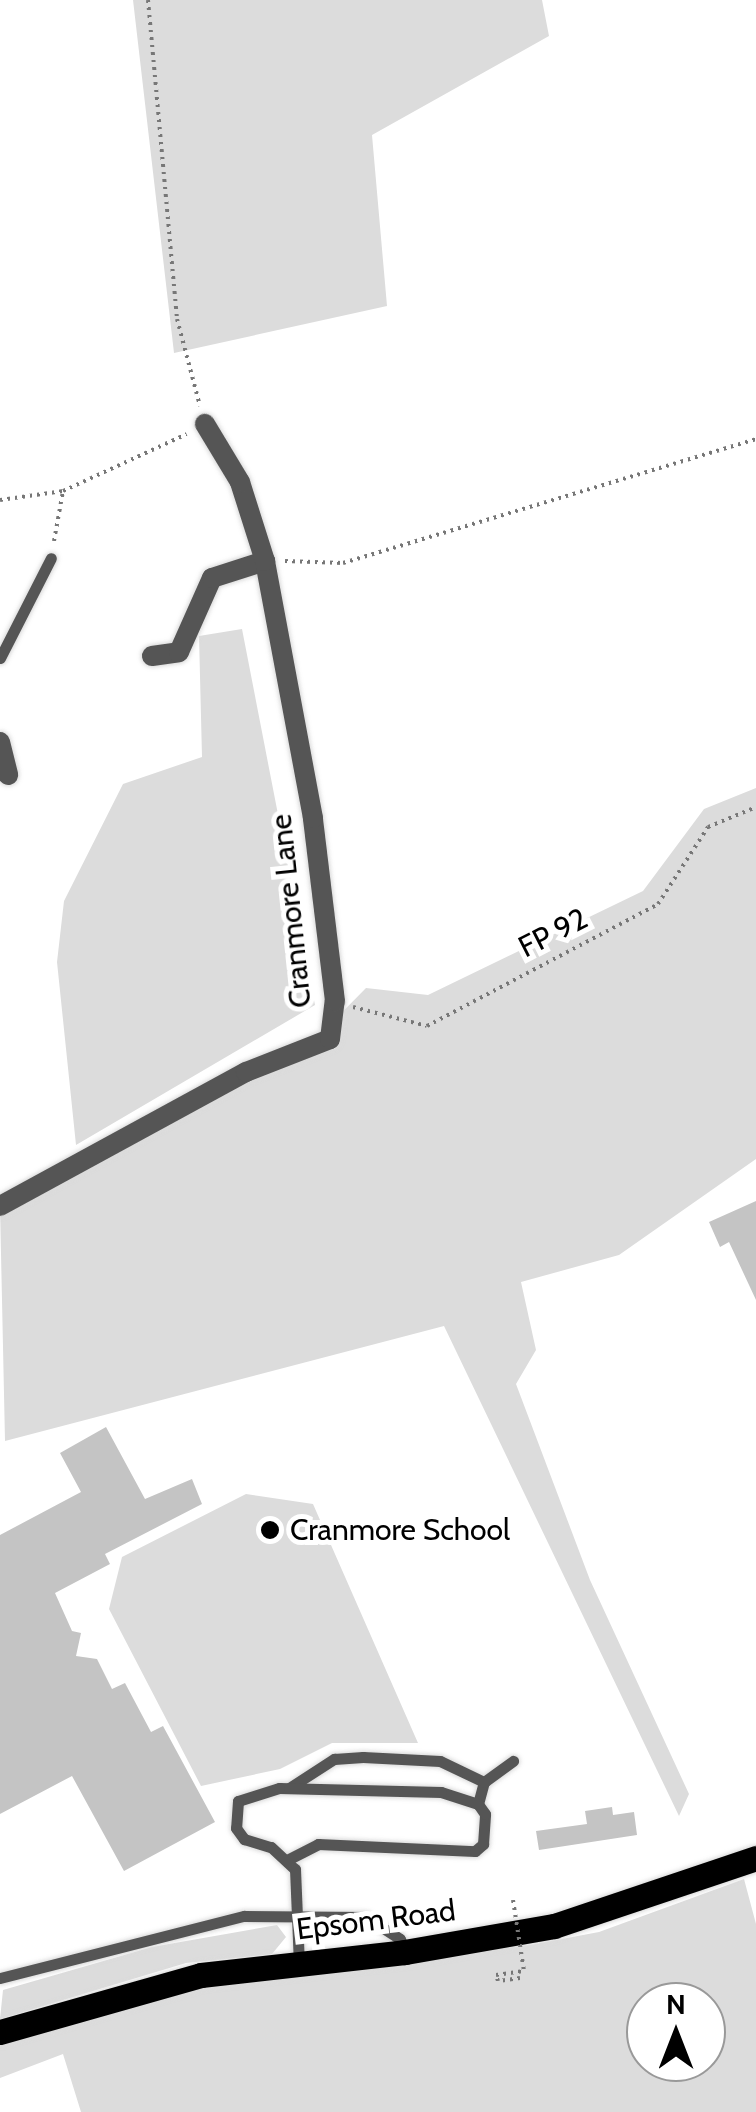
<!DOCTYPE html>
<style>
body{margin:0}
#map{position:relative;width:756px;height:2112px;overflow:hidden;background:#fff;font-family:Cabin,sans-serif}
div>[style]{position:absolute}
.green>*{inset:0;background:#dcdcdc}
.building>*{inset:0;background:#c4c4c4}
.path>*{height:4px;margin-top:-2px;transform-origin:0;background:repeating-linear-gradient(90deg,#777 0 2.5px,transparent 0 7.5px)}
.roads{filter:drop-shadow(0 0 2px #dbdbdb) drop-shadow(0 0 2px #dbdbdb)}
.lane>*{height:11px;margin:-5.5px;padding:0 5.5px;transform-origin:5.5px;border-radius:5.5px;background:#555}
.street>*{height:20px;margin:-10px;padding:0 10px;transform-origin:10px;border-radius:10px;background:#555}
.primary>*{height:25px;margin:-12.5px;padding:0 12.5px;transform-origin:12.5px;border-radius:12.5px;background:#000}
.path-bridge>*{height:4px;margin-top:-2px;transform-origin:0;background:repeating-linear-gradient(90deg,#777 0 2.5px,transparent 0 7.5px)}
.dots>*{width:28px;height:28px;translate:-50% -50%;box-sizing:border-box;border:5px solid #fff;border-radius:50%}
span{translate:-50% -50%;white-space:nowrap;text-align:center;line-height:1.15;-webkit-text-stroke:10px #fff;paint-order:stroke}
.street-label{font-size:30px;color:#000}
.poi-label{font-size:30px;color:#000}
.left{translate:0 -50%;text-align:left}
.north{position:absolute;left:626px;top:1982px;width:100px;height:100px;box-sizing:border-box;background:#fff;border:2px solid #999;border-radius:50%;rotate:0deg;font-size:28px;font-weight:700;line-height:40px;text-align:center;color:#000}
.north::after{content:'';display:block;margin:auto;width:35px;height:45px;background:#000;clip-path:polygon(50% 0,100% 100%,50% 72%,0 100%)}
</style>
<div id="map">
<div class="green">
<i style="clip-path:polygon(133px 0,542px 0,549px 36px,372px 135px,387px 306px,174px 353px)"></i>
<i style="clip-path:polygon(242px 629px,315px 1005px,76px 1145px,57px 962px,64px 901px,123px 784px,202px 757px,199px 636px)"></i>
<i style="clip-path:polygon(756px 788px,756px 1159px,619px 1255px,521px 1282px,536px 1350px,516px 1384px,590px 1580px,689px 1794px,679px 1816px,444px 1326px,5px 1441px,0 1206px,305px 1050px,366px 988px,428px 995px,643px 891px,704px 809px)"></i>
<i style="clip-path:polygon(246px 1494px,313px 1504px,418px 1743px,332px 1743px,280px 1769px,201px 1786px,109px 1609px,122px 1557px)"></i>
<i style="clip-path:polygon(evenodd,744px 1879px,756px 1924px,756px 2112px,81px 2112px,63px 2054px,0 2078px,0 2045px,202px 1983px,530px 1945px,599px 1932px,744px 1879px,646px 2002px,706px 2002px,706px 2062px,646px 2062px,646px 2002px)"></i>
<i style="clip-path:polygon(277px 1925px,286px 1937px,272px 1954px,186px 1963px,0 2019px,3px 1990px,152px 1947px)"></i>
</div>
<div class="building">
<i style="clip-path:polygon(756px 1201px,756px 1300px,729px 1242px,720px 1247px,709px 1222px)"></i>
<i style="clip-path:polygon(106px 1427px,145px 1499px,192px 1479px,202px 1504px,105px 1554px,110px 1564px,55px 1593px,72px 1631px,81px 1633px,76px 1656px,97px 1659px,112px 1689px,125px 1683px,151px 1732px,163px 1726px,215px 1822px,124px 1871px,72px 1776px,0 1814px,0 1535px,81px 1492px,60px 1453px)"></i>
<i style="clip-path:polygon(612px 1807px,613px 1815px,634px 1812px,637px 1835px,539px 1850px,536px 1831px,587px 1824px,585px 1811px)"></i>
</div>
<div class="path">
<i style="left:148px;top:0;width:320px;rotate:84.8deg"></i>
<i style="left:177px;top:319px;width:90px;rotate:75.2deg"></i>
<i style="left:0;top:500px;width:64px;rotate:-8.1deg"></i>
<i style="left:63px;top:491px;width:136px;rotate:-24.7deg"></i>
<i style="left:54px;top:541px;width:51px;rotate:-79.8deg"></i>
<i style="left:285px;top:561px;width:58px;rotate:2deg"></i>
<i style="left:343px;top:563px;width:431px;rotate:-16.7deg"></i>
<i style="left:353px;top:1007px;width:76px;rotate:14.4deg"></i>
<i style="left:427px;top:1026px;width:261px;rotate:-27.8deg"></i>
<i style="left:658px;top:904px;width:92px;rotate:-57deg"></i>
<i style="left:708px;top:827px;width:52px;rotate:-22.6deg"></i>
<i style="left:520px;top:1978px;width:22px;rotate:172deg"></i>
<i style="left:498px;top:1981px;width:6px;rotate:-108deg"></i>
<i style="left:496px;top:1975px;width:28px;rotate:-8deg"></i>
</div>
<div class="roads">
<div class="lane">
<i style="left:0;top:658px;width:112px;rotate:-63deg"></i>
<i style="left:289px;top:1788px;width:54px;rotate:-32.8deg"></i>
<i style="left:334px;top:1759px;width:29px;rotate:-4deg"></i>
<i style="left:363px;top:1757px;width:77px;rotate:3deg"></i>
<i style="left:440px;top:1761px;width:49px;rotate:25.5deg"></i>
<i style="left:478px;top:1804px;width:23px;rotate:-75deg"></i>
<i style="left:484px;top:1782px;width:36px;rotate:-36deg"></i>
<i style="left:289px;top:1859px;width:33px;rotate:-27deg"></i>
<i style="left:318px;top:1844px;width:157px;rotate:2.6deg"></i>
<i style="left:475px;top:1851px;width:11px;rotate:-41deg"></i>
<i style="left:483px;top:1844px;width:30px;rotate:-86deg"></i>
<i style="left:485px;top:1814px;width:12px;rotate:-125deg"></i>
<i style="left:478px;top:1804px;width:39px;rotate:-162deg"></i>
<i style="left:441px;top:1792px;width:162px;rotate:-178.6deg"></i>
<i style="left:279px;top:1788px;width:43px;rotate:162.4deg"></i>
<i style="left:238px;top:1801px;width:27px;rotate:94deg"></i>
<i style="left:236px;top:1828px;width:14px;rotate:54deg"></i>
<i style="left:244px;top:1839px;width:28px;rotate:17deg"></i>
<i style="left:271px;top:1847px;width:33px;rotate:43deg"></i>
<i style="left:295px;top:1869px;width:94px;rotate:87.6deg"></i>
<i style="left:0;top:1978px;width:252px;rotate:-14.3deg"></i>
<i style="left:244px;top:1916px;width:122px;rotate:0.5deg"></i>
<i style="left:366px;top:1917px;width:40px;rotate:32.9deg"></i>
<i style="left:400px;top:1939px;width:14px;rotate:69deg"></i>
</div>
<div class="street">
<i style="left:152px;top:656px;width:27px;rotate:-8deg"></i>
<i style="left:179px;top:652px;width:81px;rotate:-66deg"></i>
<i style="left:212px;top:578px;width:56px;rotate:-17.8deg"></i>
<i style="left:0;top:742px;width:34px;rotate:76deg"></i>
<i style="left:0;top:1206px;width:280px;rotate:-28.6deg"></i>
<i style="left:246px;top:1072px;width:90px;rotate:-21.4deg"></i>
<i style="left:330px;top:1039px;width:38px;rotate:-83deg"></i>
<i style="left:335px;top:1001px;width:184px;rotate:-96.9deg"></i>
<i style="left:313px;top:818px;width:261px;rotate:-100.6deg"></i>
<i style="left:265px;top:561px;width:83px;rotate:-107.6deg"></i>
<i style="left:240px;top:482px;width:68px;rotate:-121.1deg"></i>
</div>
<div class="primary">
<i style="left:0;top:2032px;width:209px;rotate:-15.8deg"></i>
<i style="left:201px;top:1975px;width:205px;rotate:-6.4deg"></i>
<i style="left:405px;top:1952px;width:151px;rotate:-9.9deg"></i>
<i style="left:554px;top:1926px;width:213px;rotate:-18.6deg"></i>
</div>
</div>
<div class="path-bridge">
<i style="left:513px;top:1900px;width:72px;rotate:81.2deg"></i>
</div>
<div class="dots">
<i style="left:270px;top:1530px;background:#000"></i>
</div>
<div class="street-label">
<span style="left:291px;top:911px;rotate:-96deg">Cranmore Lane</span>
<span style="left:553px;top:933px;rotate:-27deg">FP 92</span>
<span style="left:376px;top:1920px;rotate:-7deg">Epsom Road</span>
</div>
<div class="poi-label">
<span class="left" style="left:290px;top:1530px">Cranmore School</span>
</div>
<div class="north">N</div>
</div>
